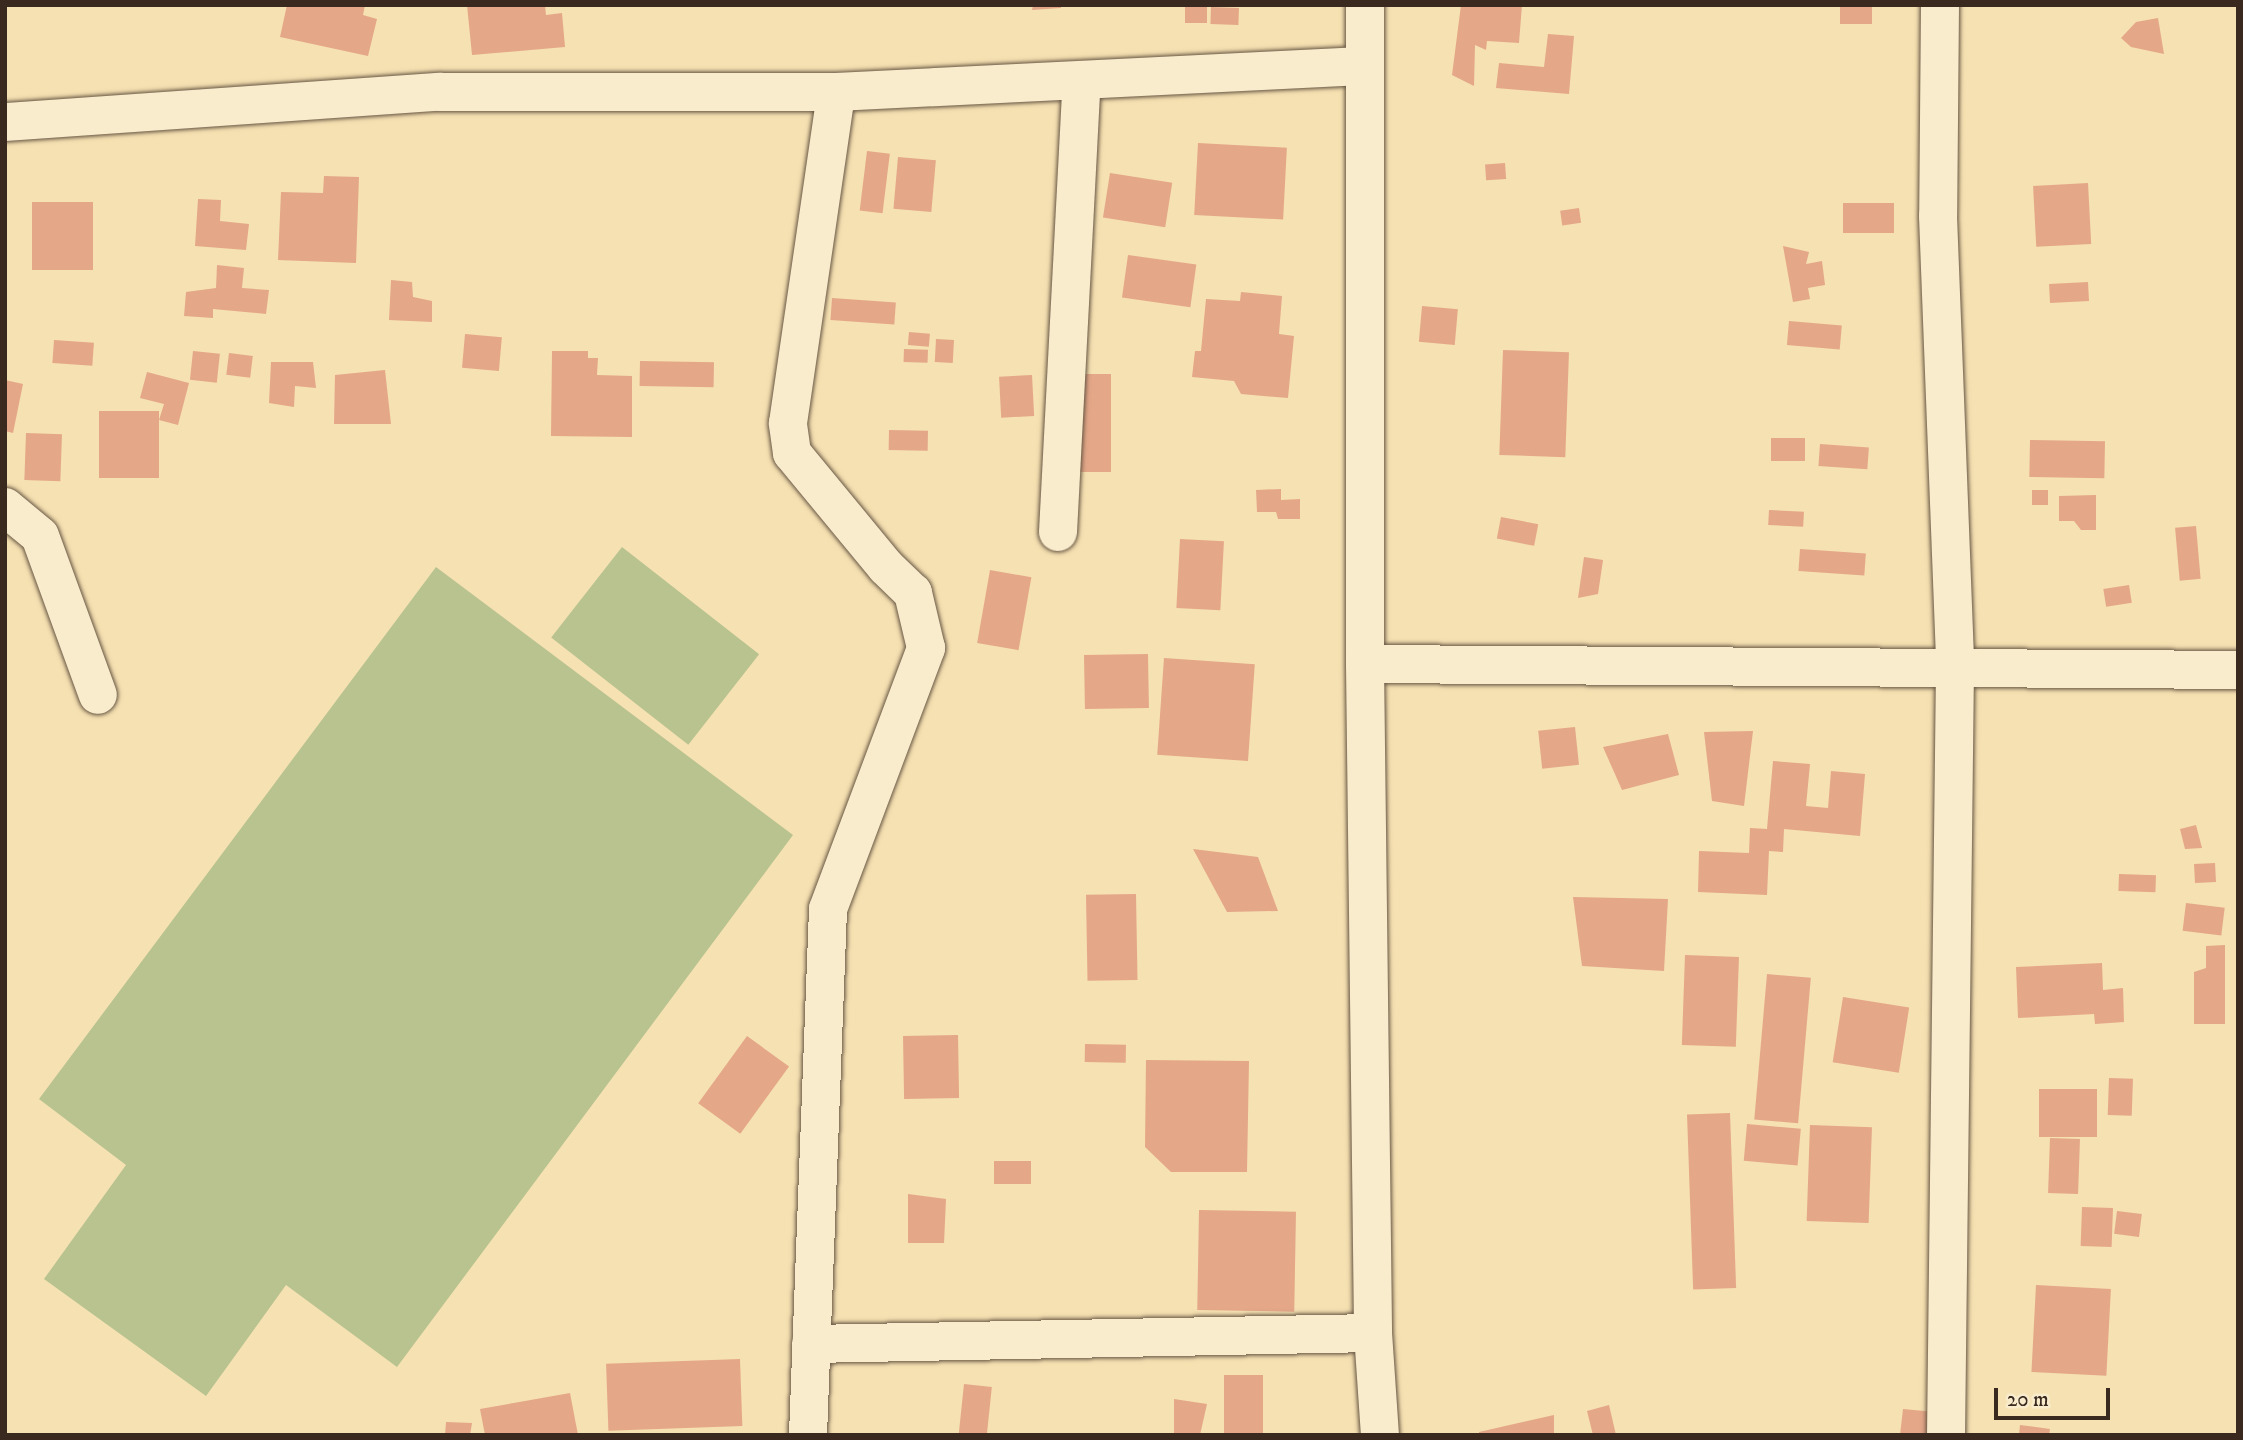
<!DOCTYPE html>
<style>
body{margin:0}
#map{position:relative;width:2243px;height:1440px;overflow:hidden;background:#f6e1b2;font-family:"IM FELL DW Pica",serif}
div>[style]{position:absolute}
.green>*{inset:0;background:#b8c38f;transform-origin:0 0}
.building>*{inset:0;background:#e4a788;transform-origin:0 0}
.roads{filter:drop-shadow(0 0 2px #685744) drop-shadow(0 0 2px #685744)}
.minor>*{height:38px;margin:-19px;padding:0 19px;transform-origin:19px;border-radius:19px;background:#f9eccd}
span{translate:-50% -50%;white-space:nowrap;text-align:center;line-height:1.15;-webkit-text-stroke:5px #f9eccd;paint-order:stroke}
.frame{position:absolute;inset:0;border:7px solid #39291f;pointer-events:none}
.scale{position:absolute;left:1994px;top:1388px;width:116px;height:32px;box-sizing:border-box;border:4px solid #39291f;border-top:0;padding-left:9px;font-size:21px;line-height:24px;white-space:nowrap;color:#39291f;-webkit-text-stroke:5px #f9eccd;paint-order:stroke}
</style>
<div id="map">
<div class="green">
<i style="left:622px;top:547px;width:174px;height:115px;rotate:38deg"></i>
<i style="clip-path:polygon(436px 567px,793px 835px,397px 1367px,286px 1285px,206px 1396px,44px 1279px,126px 1165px,39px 1099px)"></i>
</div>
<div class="building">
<i style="clip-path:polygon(287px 5px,365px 5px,363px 15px,377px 19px,368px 56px,280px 37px)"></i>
<i style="clip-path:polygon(467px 5px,545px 5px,546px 15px,562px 13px,565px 47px,472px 55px)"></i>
<i style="clip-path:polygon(1033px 5px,1061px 5px,1061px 8px,1032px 10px)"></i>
<i style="clip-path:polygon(1461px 5px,1522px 5px,1519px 43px,1487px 41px,1486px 50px,1475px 45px,1474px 86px,1452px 75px)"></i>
<i style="left:1840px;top:5px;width:32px;height:19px"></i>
<i style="left:1185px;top:7px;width:22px;height:16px"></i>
<i style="left:1211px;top:7px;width:28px;height:17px;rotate:2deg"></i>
<i style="clip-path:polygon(2158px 18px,2164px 54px,2131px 47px,2121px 38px,2136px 22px)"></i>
<i style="clip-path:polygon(1548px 34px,1574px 36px,1569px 94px,1496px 88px,1499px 63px,1544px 67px)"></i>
<i style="left:1198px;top:143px;width:89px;height:72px;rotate:3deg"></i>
<i style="left:867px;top:151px;width:23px;height:60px;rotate:7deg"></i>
<i style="left:898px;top:157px;width:38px;height:52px;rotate:5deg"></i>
<i style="left:1505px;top:163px;width:16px;height:20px;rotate:86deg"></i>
<i style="left:1110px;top:173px;width:63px;height:45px;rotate:9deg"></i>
<i style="clip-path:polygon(324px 176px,359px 177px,356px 263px,278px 260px,281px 192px,323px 193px)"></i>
<i style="left:2088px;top:183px;width:61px;height:55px;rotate:87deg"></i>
<i style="clip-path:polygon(198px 199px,221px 200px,220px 221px,249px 224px,246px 250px,195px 246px)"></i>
<i style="left:32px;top:202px;width:61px;height:68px"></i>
<i style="left:1843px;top:203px;width:51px;height:30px"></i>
<i style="left:1579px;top:208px;width:15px;height:19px;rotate:82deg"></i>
<i style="clip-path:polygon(1783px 246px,1809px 252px,1806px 264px,1822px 261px,1825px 285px,1808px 288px,1810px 299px,1793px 302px)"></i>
<i style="left:1128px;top:255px;width:69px;height:43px;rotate:8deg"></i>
<i style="clip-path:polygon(217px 265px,244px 268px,242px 288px,269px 290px,266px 314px,213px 309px,213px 318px,184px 316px,186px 292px,216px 288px)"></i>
<i style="clip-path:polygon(391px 280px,412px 282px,413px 297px,432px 301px,432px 322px,389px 320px)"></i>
<i style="left:2088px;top:282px;width:19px;height:39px;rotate:87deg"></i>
<i style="clip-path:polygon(1241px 292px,1282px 296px,1279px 334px,1294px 336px,1288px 398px,1241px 394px,1234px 381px,1192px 377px,1195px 351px,1201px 351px,1206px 299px,1240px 301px)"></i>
<i style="left:832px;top:298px;width:64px;height:22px;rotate:4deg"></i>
<i style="left:1422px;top:306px;width:36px;height:36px;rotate:5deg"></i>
<i style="left:1789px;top:321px;width:53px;height:24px;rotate:5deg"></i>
<i style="left:909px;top:332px;width:21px;height:13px;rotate:5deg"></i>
<i style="left:465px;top:334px;width:37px;height:34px;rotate:5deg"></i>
<i style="left:936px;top:339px;width:18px;height:23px;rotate:3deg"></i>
<i style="left:54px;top:340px;width:40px;height:23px;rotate:4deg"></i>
<i style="left:904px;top:349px;width:24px;height:13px;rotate:2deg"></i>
<i style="left:1503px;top:350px;width:66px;height:105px;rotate:2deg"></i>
<i style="left:193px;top:351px;width:27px;height:29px;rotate:6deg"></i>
<i style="clip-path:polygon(552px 351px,588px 351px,588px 358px,598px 358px,597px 375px,632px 376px,632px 437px,551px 436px)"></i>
<i style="left:229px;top:353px;width:24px;height:22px;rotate:7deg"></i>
<i style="left:640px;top:361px;width:74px;height:25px;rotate:1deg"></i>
<i style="clip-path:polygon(271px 362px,313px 362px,316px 388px,295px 386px,294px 407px,269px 403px)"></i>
<i style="clip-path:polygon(385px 370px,391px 424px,334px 424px,335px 375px)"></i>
<i style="clip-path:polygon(147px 372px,189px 383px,178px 425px,159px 420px,164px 404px,140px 398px)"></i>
<i style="left:1073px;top:374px;width:38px;height:98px"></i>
<i style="left:1032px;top:375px;width:41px;height:33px;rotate:87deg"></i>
<i style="clip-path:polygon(5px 380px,23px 384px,13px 433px,5px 431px)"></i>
<i style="left:159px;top:411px;width:67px;height:60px;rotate:90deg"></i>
<i style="left:889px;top:430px;width:39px;height:20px;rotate:1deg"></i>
<i style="left:26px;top:433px;width:36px;height:47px;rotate:2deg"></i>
<i style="left:1771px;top:438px;width:34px;height:23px"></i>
<i style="left:2030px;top:440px;width:75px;height:37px;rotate:1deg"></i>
<i style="left:1820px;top:444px;width:49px;height:22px;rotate:4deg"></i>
<i style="clip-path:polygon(1281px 489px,1281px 500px,1300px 499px,1300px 519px,1278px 519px,1276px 512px,1257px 512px,1256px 490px)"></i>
<i style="left:2032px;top:490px;width:16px;height:15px"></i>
<i style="clip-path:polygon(2096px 495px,2096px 530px,2081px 530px,2074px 521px,2059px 521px,2059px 496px)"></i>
<i style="left:1769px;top:510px;width:35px;height:15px;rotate:3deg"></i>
<i style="left:1501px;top:517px;width:38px;height:22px;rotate:11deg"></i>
<i style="left:2196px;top:526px;width:53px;height:21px;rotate:85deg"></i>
<i style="left:1180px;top:539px;width:44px;height:69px;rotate:3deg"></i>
<i style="left:1800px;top:549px;width:66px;height:22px;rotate:4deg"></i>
<i style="clip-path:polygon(1584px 557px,1603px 560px,1598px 594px,1578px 598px)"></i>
<i style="left:990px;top:570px;width:42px;height:74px;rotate:10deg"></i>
<i style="left:2129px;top:585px;width:18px;height:26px;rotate:81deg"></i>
<i style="left:1148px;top:654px;width:54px;height:64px;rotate:89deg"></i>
<i style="left:1164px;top:658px;width:91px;height:97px;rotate:4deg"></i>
<i style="left:1575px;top:727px;width:38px;height:37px;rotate:84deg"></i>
<i style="clip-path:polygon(1753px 731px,1744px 806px,1712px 801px,1704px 732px)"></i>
<i style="clip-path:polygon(1668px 734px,1679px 775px,1622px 790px,1603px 747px)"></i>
<i style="clip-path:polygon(1773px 761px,1810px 764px,1806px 806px,1828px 808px,1831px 771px,1865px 774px,1860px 836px,1784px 829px,1783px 852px,1769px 851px,1767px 895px,1698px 892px,1699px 851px,1749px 853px,1750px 828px,1767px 829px)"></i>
<i style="clip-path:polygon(2196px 825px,2202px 848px,2185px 849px,2180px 829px)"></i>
<i style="clip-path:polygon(1193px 849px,1258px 857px,1278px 911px,1227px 912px)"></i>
<i style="left:2215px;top:863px;width:19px;height:21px;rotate:87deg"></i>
<i style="left:2119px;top:874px;width:37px;height:17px;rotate:2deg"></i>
<i style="left:1136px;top:894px;width:86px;height:50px;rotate:89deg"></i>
<i style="clip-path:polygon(1573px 897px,1668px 899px,1664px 971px,1582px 966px)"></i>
<i style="left:2186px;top:903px;width:39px;height:28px;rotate:7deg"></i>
<i style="clip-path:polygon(2225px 945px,2225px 1024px,2194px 1024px,2194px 972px,2206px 968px,2206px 946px)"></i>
<i style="left:1685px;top:955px;width:54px;height:90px;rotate:2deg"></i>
<i style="clip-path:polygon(2102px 963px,2103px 990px,2123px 988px,2124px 1022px,2095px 1024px,2094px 1014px,2018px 1018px,2016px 967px)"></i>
<i style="left:1767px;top:974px;width:44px;height:146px;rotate:5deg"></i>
<i style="left:1843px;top:997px;width:67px;height:66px;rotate:9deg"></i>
<i style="left:958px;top:1035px;width:63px;height:55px;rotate:89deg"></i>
<i style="left:747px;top:1036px;width:52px;height:83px;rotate:36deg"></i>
<i style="left:1085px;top:1044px;width:41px;height:18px;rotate:1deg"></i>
<i style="clip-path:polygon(1146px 1060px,1249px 1061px,1247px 1172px,1171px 1172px,1145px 1147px)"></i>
<i style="left:2109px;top:1078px;width:24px;height:37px;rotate:2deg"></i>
<i style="left:2039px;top:1089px;width:58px;height:48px"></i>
<i style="left:1730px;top:1113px;width:175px;height:43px;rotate:88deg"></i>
<i style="left:1747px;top:1124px;width:54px;height:37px;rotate:5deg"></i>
<i style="left:1810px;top:1125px;width:62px;height:96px;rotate:2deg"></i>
<i style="left:2050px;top:1138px;width:30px;height:55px;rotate:2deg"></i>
<i style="left:1031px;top:1161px;width:23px;height:37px;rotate:90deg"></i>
<i style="clip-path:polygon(908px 1194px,946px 1199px,944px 1243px,908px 1243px)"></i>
<i style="left:2082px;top:1207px;width:31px;height:39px;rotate:2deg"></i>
<i style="left:1199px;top:1210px;width:97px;height:100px;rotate:1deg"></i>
<i style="left:2117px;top:1211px;width:25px;height:23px;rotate:7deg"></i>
<i style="left:2036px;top:1285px;width:75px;height:87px;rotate:3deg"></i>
<i style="left:740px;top:1359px;width:67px;height:134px;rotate:88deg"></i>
<i style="left:1224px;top:1375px;width:39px;height:60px"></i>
<i style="left:964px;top:1384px;width:28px;height:51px;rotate:6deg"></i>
<i style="clip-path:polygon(570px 1393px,578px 1435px,485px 1435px,480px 1409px)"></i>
<i style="clip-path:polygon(1174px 1399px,1207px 1404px,1200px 1435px,1174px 1435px)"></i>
<i style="clip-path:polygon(1609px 1405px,1616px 1435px,1593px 1435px,1587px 1411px)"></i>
<i style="clip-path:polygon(1903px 1409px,1935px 1412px,1932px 1435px,1900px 1435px)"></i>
<i style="clip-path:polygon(1554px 1415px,1554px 1435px,1479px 1435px,1479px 1432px)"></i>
<i style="clip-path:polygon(446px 1422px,472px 1423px,470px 1435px,445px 1435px)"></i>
<i style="clip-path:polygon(2020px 1425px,2050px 1429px,2049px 1435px,2019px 1435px)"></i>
</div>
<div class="roads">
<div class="minor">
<i style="left:1365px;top:5px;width:659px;rotate:90deg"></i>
<i style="left:1365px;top:664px;width:669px;rotate:89.31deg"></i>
<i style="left:1373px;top:1333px;width:102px;rotate:86.1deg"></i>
<i style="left:1940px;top:5px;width:211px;rotate:90.5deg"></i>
<i style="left:1938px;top:216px;width:452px;rotate:87.8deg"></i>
<i style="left:1955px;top:668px;width:767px;rotate:90.67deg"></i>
<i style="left:5px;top:122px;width:435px;rotate:-4deg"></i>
<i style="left:439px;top:92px;width:397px"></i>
<i style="left:836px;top:92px;width:527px;rotate:-2.83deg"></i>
<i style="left:5px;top:507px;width:45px;rotate:39.6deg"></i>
<i style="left:40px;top:536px;width:169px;rotate:70deg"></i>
<i style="left:1058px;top:532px;width:452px;rotate:-87deg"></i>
<i style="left:1365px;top:664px;width:873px;rotate:0.39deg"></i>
<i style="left:811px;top:1344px;width:562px;rotate:-1.12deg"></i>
<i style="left:808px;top:1435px;width:526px;rotate:-87.82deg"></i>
<i style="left:828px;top:909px;width:279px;rotate:-69.4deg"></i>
<i style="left:926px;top:648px;width:57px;rotate:-103.3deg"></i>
<i style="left:913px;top:593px;width:37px;rotate:-136deg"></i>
<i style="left:886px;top:567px;width:148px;rotate:-129.5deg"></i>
<i style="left:792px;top:453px;width:30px;rotate:-98deg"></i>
<i style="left:788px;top:423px;width:334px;rotate:-81.7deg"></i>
</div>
</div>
<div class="frame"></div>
<div class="scale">20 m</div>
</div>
